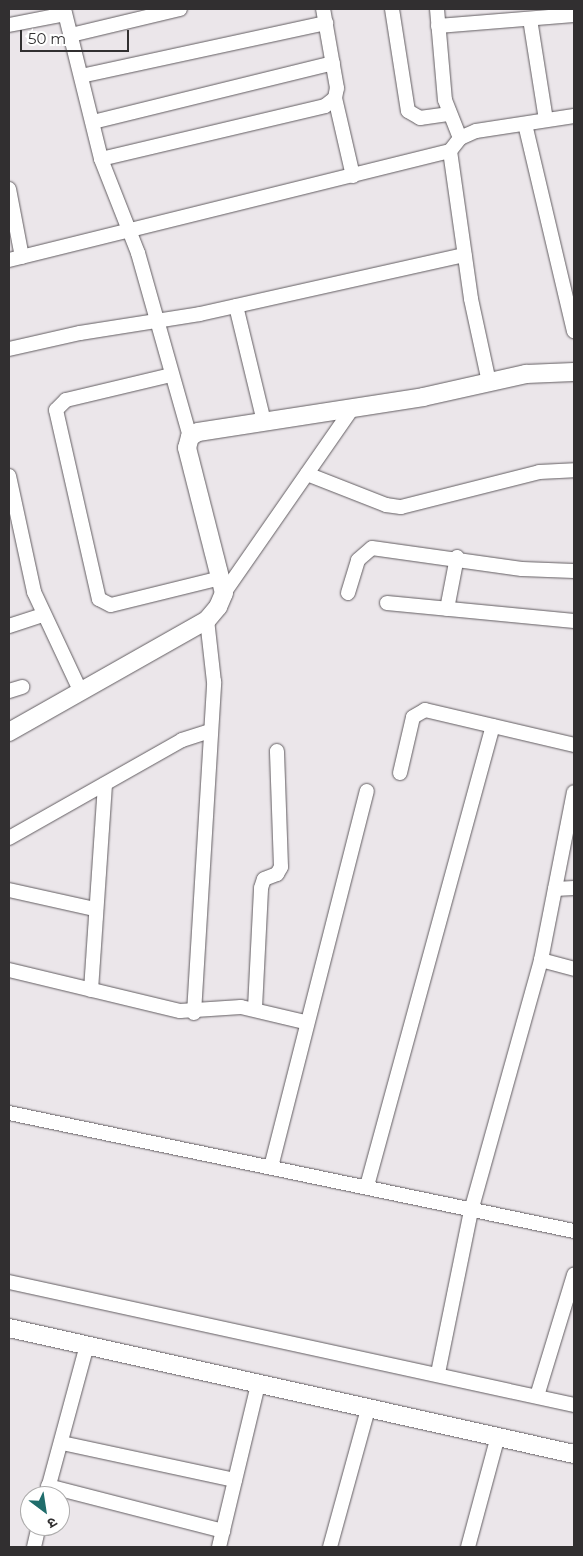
<!DOCTYPE html>
<meta charset="utf-8">
<style>
body{margin:0}
#map{position:relative;width:583px;height:1556px;overflow:hidden;background:#ebe6ea;font-family:Montserrat,"Noto Sans Devanagari",sans-serif}
div>[style]{position:absolute}
.roads{filter:drop-shadow(0 0 1px #625d61) drop-shadow(0 0 1px #625d61)}
.minor>*{height:14px;margin:-7px;padding:0 7px;transform-origin:7px;border-radius:7px;background:#fff}
.tertiary>*{height:18px;margin:-9px;padding:0 9px;transform-origin:9px;border-radius:9px;background:#fff}
span{translate:-50% -50%;white-space:nowrap;text-align:center;line-height:1.15;-webkit-text-stroke:5px #fff;paint-order:stroke}
.frame{position:absolute;inset:0;border:10px solid #312f30;pointer-events:none}
.north{position:absolute;left:20px;top:1486px;width:50px;height:50px;box-sizing:border-box;background:#fff;border:1px solid #adacac;border-radius:50%;rotate:149deg;font-size:14px;font-weight:700;line-height:20px;text-align:center;color:#312f30}
.north::after{content:'';display:block;margin:auto;width:18px;height:22px;background:#1f6c6b;clip-path:polygon(50% 0,100% 100%,50% 72%,0 100%)}
.scale{position:absolute;left:20px;top:30px;width:109px;height:22px;box-sizing:border-box;border:2px solid #312f30;border-top:0;padding-left:6px;font-size:15px;line-height:18px;white-space:nowrap;color:#312f30;-webkit-text-stroke:4px #fff;paint-order:stroke}
</style>
<div id="map">
<div class="roads">
<div class="minor">
<i style="left:64px;top:9px;width:154px;rotate:76.1deg"></i>
<i style="left:101px;top:159px;width:101px;rotate:68.5deg"></i>
<i style="left:138px;top:253px;width:191px;rotate:74.2deg"></i>
<i style="left:392px;top:9px;width:103px;rotate:81.1deg"></i>
<i style="left:408px;top:111px;width:14px;rotate:30deg"></i>
<i style="left:420px;top:118px;width:28px;rotate:-8deg"></i>
<i style="left:437px;top:9px;width:91px;rotate:85deg"></i>
<i style="left:445px;top:100px;width:41px;rotate:68.5deg"></i>
<i style="left:530px;top:19px;width:102px;rotate:81deg"></i>
<i style="left:9px;top:25px;width:57px;rotate:-11.1deg"></i>
<i style="left:438px;top:26px;width:136px;rotate:-4.6deg"></i>
<i style="left:71px;top:35px;width:112px;rotate:-13.4deg"></i>
<i style="left:81px;top:76px;width:251px;rotate:-12.2deg"></i>
<i style="left:335px;top:98px;width:80px;rotate:77deg"></i>
<i style="left:93px;top:122px;width:247px;rotate:-13.8deg"></i>
<i style="left:525px;top:124px;width:213px;rotate:76.7deg"></i>
<i style="left:450px;top:151px;width:16px;rotate:-52deg"></i>
<i style="left:460px;top:138px;width:17px;rotate:-24deg"></i>
<i style="left:476px;top:131px;width:99px;rotate:-8.7deg"></i>
<i style="left:101px;top:159px;width:230px;rotate:-13.3deg"></i>
<i style="left:325px;top:106px;width:13px;rotate:-39deg"></i>
<i style="left:335px;top:98px;width:10px;rotate:-79deg"></i>
<i style="left:337px;top:88px;width:80px;rotate:-100deg"></i>
<i style="left:9px;top:189px;width:69px;rotate:79.2deg"></i>
<i style="left:9px;top:260px;width:454px;rotate:-13.9deg"></i>
<i style="left:450px;top:151px;width:149px;rotate:81.9deg"></i>
<i style="left:471px;top:299px;width:85px;rotate:77.8deg"></i>
<i style="left:236px;top:306px;width:119px;rotate:76.4deg"></i>
<i style="left:9px;top:349px;width:73px;rotate:-12.7deg"></i>
<i style="left:80px;top:333px;width:121px;rotate:-9deg"></i>
<i style="left:200px;top:314px;width:271px;rotate:-12.6deg"></i>
<i style="left:171px;top:375px;width:108px;rotate:166.6deg"></i>
<i style="left:66px;top:400px;width:14px;rotate:135deg"></i>
<i style="left:56px;top:410px;width:194px;rotate:77.2deg"></i>
<i style="left:99px;top:599px;width:13px;rotate:27deg"></i>
<i style="left:111px;top:605px;width:113px;rotate:-13.8deg"></i>
<i style="left:307px;top:474px;width:85px;rotate:21.4deg"></i>
<i style="left:386px;top:505px;width:15px;rotate:8deg"></i>
<i style="left:401px;top:507px;width:142px;rotate:-14.2deg"></i>
<i style="left:539px;top:472px;width:35px;rotate:-3deg"></i>
<i style="left:9px;top:476px;width:119px;rotate:77.8deg"></i>
<i style="left:34px;top:592px;width:108px;rotate:64.9deg"></i>
<i style="left:224px;top:593px;width:224px;rotate:-55.2deg"></i>
<i style="left:348px;top:593px;width:34px;rotate:-73deg"></i>
<i style="left:358px;top:560px;width:18px;rotate:-41deg"></i>
<i style="left:372px;top:548px;width:151px;rotate:8deg"></i>
<i style="left:522px;top:569px;width:52px;rotate:2.2deg"></i>
<i style="left:387px;top:603px;width:188px;rotate:5.5deg"></i>
<i style="left:447px;top:609px;width:53px;rotate:-79.1deg"></i>
<i style="left:9px;top:626px;width:35px;rotate:-18deg"></i>
<i style="left:9px;top:691px;width:14px;rotate:-17deg"></i>
<i style="left:400px;top:773px;width:57px;rotate:-76.9deg"></i>
<i style="left:413px;top:717px;width:14px;rotate:-30deg"></i>
<i style="left:425px;top:710px;width:153px;rotate:13.2deg"></i>
<i style="left:9px;top:838px;width:199px;rotate:-29.5deg"></i>
<i style="left:182px;top:740px;width:29px;rotate:-18deg"></i>
<i style="left:555px;top:889px;width:19px;rotate:-3deg"></i>
<i style="left:9px;top:890px;width:88px;rotate:12.5deg"></i>
<i style="left:541px;top:960px;width:34px;rotate:15deg"></i>
<i style="left:9px;top:970px;width:176px;rotate:13.5deg"></i>
<i style="left:180px;top:1011px;width:61px;rotate:-3.8deg"></i>
<i style="left:241px;top:1007px;width:66px;rotate:13.2deg"></i>
<i style="left:91px;top:990px;width:206px;rotate:-86.1deg"></i>
<i style="left:255px;top:1008px;width:120px;rotate:-87.1deg"></i>
<i style="left:261px;top:888px;width:9px;rotate:-72deg"></i>
<i style="left:264px;top:879px;width:14px;rotate:-21deg"></i>
<i style="left:277px;top:874px;width:8px;rotate:-60deg"></i>
<i style="left:281px;top:867px;width:116px;rotate:-92deg"></i>
<i style="left:194px;top:1013px;width:332px;rotate:-86.5deg"></i>
<i style="left:214px;top:682px;width:62px;rotate:-96.4deg"></i>
<i style="left:9px;top:1113px;width:577px;rotate:11.8deg"></i>
<i style="left:271px;top:1167px;width:388px;rotate:-75.7deg"></i>
<i style="left:367px;top:1186px;width:477px;rotate:-74.7deg"></i>
<i style="left:9px;top:1282px;width:578px;rotate:12.28deg"></i>
<i style="left:438px;top:1373px;width:165px;rotate:-78.5deg"></i>
<i style="left:471px;top:1211px;width:261px;rotate:-74.4deg"></i>
<i style="left:541px;top:960px;width:171px;rotate:-78.9deg"></i>
<i style="left:537px;top:1396px;width:127px;rotate:-73deg"></i>
<i style="left:62px;top:1443px;width:177px;rotate:12.1deg"></i>
<i style="left:48px;top:1486px;width:181px;rotate:14.4deg"></i>
<i style="left:46px;top:1496px;width:156px;rotate:-74.8deg"></i>
<i style="left:34px;top:1547px;width:22px;rotate:-77deg"></i>
<i style="left:219px;top:1547px;width:168px;rotate:-76.5deg"></i>
<i style="left:330px;top:1547px;width:143px;rotate:-74.6deg"></i>
<i style="left:468px;top:1547px;width:115px;rotate:-74.9deg"></i>
</div>
<div class="tertiary">
<i style="left:9px;top:732px;width:227px;rotate:-29.5deg"></i>
<i style="left:207px;top:620px;width:17px;rotate:-50deg"></i>
<i style="left:218px;top:607px;width:15px;rotate:-67deg"></i>
<i style="left:224px;top:593px;width:150px;rotate:-104.3deg"></i>
<i style="left:187px;top:448px;width:11px;rotate:-75deg"></i>
<i style="left:190px;top:437px;width:9px;rotate:-32deg"></i>
<i style="left:198px;top:432px;width:228px;rotate:-8.8deg"></i>
<i style="left:423px;top:397px;width:106px;rotate:-12.6deg"></i>
<i style="left:526px;top:374px;width:48px;rotate:-2.4deg"></i>
<i style="left:9px;top:1328px;width:579px;rotate:12.57deg"></i>
</div>
</div>
<div class="frame"></div>
<div class="north">उ</div>
<div class="scale">50 m</div>
</div>
